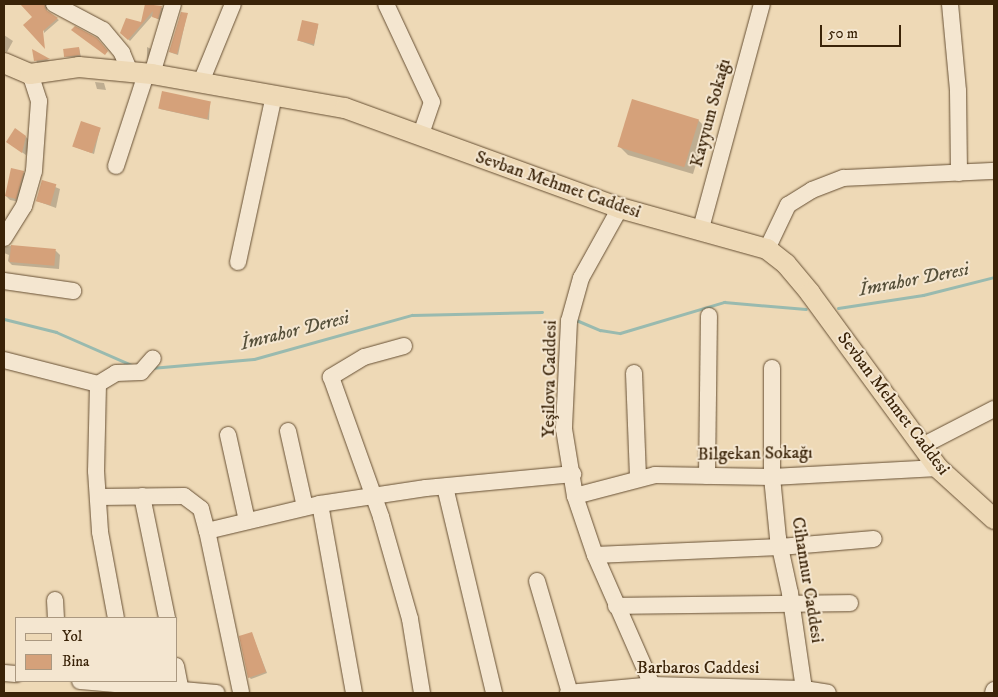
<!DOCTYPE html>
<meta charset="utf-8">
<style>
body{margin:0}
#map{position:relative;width:998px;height:697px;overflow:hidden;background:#eed9b6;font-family:"IM FELL DW Pica",serif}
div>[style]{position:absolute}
.shadow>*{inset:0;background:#0003}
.stream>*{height:3px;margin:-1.5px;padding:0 1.5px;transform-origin:1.5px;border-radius:1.5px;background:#99baaf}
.building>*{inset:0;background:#d5a17a;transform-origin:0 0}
.roads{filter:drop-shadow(0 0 1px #675034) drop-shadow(0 0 1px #675034)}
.minor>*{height:16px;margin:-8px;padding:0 8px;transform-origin:8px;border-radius:8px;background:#f4e6d0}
.major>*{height:20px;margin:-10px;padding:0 10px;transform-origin:10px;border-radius:10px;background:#eed9b6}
span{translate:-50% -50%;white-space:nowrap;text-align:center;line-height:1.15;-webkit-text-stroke:4px #f4e6d0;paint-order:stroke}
.street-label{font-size:18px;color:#3a2308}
.water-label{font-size:19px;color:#56503a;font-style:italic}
.frame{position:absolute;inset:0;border:5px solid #3a2308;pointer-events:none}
.legend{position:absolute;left:15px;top:617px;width:162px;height:65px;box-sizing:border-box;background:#f4e6d0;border:1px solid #aa9880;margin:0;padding:6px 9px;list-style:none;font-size:15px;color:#3a2308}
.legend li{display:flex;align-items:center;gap:10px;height:25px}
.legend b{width:25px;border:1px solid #aa9880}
.scale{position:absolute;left:820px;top:25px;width:81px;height:22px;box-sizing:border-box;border:2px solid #3a2308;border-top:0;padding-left:6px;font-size:15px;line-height:18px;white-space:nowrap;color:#3a2308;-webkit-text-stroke:4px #f4e6d0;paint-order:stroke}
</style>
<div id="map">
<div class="shadow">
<i style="clip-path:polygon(47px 4px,47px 12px,59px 20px,44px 33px,43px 25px,23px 5px)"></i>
<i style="clip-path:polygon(146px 4px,163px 8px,160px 20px,152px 16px,130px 41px,122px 33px,142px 23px)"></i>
<i style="clip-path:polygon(187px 14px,178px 55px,172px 53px,170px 52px)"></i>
<i style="clip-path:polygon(318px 26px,314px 46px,297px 40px)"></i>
<i style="clip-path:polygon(4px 35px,13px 41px,7px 52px,4px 51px)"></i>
<i style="clip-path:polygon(147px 47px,151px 49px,147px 61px)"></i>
<i style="clip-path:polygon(79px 48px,81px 57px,65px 57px)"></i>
<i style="clip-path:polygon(34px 51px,50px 61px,37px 63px)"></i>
<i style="clip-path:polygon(95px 82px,104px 83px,106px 90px,97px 89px)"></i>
<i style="clip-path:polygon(210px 102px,209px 120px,160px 109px)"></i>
<i style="clip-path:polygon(698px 120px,707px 129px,693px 174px,628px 155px,620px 147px)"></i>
<i style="clip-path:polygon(100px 129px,94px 154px,75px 147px)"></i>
<i style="clip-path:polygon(26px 137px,30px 141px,26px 155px,7px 142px)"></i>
<i style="clip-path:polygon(4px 145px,5px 147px,4px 164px)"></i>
<i style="clip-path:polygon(23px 172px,27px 176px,20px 202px,10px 200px,6px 196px)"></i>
<i style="clip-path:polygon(43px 182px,60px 189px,56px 208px,37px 201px)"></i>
<i style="clip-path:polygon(11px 246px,56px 251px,60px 255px,59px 269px,12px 265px,8px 261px,9px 255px,4px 253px,4px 247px)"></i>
<i style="clip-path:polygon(252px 634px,267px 673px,251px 679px,249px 677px)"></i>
</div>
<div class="stream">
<i style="left:838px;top:308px;width:86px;rotate:-8.7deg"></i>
<i style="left:923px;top:295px;width:73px;rotate:-14.2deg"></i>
<i style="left:4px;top:319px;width:54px;rotate:14deg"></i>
<i style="left:56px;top:332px;width:82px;rotate:23.7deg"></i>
<i style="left:576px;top:320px;width:26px;rotate:23deg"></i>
<i style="left:600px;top:330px;width:20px;rotate:9deg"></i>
<i style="left:620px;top:333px;width:109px;rotate:-16.6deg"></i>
<i style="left:724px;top:302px;width:82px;rotate:4.9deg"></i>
<i style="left:151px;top:368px;width:103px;rotate:-5deg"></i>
<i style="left:254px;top:359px;width:164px;rotate:-15.6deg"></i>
<i style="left:412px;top:315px;width:130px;rotate:-1.3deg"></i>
</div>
<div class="building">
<i style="clip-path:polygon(20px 4px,44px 4px,46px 10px,58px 18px,43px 31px,45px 49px,23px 25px,32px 17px)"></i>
<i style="clip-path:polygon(145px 4px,162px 6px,158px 19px,152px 17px,153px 11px,128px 40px,120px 33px,126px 18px,141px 22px)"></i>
<i style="clip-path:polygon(181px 12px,188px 13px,177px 54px,169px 52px)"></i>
<i style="left:302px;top:20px;width:17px;height:21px;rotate:13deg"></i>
<i style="clip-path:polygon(75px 26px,97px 38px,108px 51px,105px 55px,71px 30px)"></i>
<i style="left:79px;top:47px;width:8px;height:16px;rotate:83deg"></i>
<i style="clip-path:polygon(32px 49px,50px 59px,34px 61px)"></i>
<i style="left:162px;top:91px;width:50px;height:18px;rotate:12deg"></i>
<i style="left:632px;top:99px;width:70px;height:50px;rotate:17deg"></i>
<i style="left:81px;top:121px;width:21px;height:27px;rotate:19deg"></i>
<i style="clip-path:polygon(15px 128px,26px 136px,22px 153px,6px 142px)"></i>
<i style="clip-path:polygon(11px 168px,24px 171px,16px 199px,5px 196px)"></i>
<i style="left:42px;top:180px;width:15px;height:22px;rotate:16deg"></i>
<i style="left:11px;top:245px;width:45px;height:17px;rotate:5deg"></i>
<i style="clip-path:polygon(252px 632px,266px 672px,248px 678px,239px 636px)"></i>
</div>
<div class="roads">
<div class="minor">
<i style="left:54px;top:4px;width:55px;rotate:28deg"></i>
<i style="left:103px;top:30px;width:30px;rotate:50deg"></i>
<i style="left:122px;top:53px;width:21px;rotate:67deg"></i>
<i style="left:386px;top:4px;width:108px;rotate:64.9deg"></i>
<i style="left:432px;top:102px;width:36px;rotate:109deg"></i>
<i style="left:950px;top:4px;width:87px;rotate:84.7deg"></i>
<i style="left:958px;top:91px;width:82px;rotate:89.3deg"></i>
<i style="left:152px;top:74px;width:73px;rotate:-73.3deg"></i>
<i style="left:201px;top:82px;width:84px;rotate:-67.7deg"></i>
<i style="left:116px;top:166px;width:97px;rotate:-71.9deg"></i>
<i style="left:620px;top:208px;width:80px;rotate:119.1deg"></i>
<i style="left:581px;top:278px;width:45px;rotate:105.6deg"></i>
<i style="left:569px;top:321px;width:108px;rotate:92.7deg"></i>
<i style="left:564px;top:429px;width:68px;rotate:80.7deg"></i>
<i style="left:575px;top:496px;width:62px;rotate:71.3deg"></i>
<i style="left:595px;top:555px;width:142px;rotate:66.3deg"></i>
<i style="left:652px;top:685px;width:11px;rotate:45deg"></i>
<i style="left:700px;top:232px;width:236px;rotate:-74.8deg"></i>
<i style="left:4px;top:238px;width:38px;rotate:-58deg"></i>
<i style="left:24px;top:206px;width:36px;rotate:-74deg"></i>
<i style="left:34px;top:171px;width:70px;rotate:-85.9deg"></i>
<i style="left:39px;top:101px;width:28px;rotate:-108deg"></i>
<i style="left:767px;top:249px;width:49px;rotate:-64.5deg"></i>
<i style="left:788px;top:205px;width:28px;rotate:-32deg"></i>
<i style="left:812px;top:190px;width:34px;rotate:-21deg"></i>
<i style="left:844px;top:178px;width:150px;rotate:-2.7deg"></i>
<i style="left:238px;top:262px;width:171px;rotate:-77.8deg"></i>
<i style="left:4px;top:281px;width:70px;rotate:8.2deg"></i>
<i style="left:404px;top:346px;width:41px;rotate:164.6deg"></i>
<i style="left:364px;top:357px;width:39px;rotate:149deg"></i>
<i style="left:331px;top:377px;width:149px;rotate:70.3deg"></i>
<i style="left:381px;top:517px;width:106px;rotate:74.1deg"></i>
<i style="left:410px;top:619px;width:75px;rotate:80.8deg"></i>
<i style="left:4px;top:360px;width:97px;rotate:14.3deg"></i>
<i style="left:98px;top:384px;width:87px;rotate:91.3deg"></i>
<i style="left:96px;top:471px;width:61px;rotate:86.2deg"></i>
<i style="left:100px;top:532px;width:87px;rotate:79.5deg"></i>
<i style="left:772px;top:368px;width:109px;rotate:90deg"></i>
<i style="left:772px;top:477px;width:61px;rotate:84.4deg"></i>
<i style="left:778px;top:538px;width:56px;rotate:77.7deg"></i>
<i style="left:790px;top:593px;width:97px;rotate:81.7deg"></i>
<i style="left:634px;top:373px;width:104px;rotate:87.8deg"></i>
<i style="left:98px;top:384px;width:21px;rotate:-31deg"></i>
<i style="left:116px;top:373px;width:25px;rotate:-2deg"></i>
<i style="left:141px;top:372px;width:18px;rotate:-49deg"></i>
<i style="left:288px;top:431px;width:78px;rotate:77.4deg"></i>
<i style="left:228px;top:435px;width:88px;rotate:77.5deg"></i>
<i style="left:924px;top:445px;width:79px;rotate:-27.2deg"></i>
<i style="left:707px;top:476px;width:160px;rotate:-89.3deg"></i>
<i style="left:445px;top:487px;width:212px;rotate:76.6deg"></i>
<i style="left:142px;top:496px;width:125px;rotate:78.4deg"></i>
<i style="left:575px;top:496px;width:83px;rotate:-14.7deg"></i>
<i style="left:655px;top:475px;width:117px;rotate:1deg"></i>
<i style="left:772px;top:477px;width:166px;rotate:-3.1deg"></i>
<i style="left:99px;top:497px;width:85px;rotate:-0.7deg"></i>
<i style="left:184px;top:496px;width:21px;rotate:37deg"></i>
<i style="left:201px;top:509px;width:23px;rotate:75deg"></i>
<i style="left:320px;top:504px;width:192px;rotate:79.8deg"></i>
<i style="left:595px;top:555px;width:185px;rotate:-2.5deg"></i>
<i style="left:780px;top:547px;width:94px;rotate:-4.9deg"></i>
<i style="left:537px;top:581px;width:117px;rotate:73.6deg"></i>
<i style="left:55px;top:600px;width:18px;rotate:87deg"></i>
<i style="left:616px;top:606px;width:234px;rotate:-0.7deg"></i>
<i style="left:176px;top:666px;width:25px;rotate:79deg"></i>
<i style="left:4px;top:673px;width:12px;rotate:5deg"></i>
<i style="left:80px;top:681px;width:137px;rotate:5deg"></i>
<i style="left:241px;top:692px;width:165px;rotate:-101.9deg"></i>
<i style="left:207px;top:531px;width:116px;rotate:-13.4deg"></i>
<i style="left:320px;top:504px;width:107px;rotate:-8.6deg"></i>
<i style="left:426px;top:488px;width:148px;rotate:-5.4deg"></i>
<i style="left:568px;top:693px;width:84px;rotate:-5.4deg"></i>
<i style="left:652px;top:685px;width:152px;rotate:1.5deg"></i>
<i style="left:804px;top:689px;width:24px;rotate:9deg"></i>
<i style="left:993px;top:693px;width:3px;rotate:-72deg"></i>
</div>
<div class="major">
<i style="left:4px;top:63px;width:28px;rotate:23deg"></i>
<i style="left:30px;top:74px;width:49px;rotate:-8.1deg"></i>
<i style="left:79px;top:67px;width:73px;rotate:5.5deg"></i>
<i style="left:152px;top:74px;width:196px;rotate:10deg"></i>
<i style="left:345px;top:108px;width:293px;rotate:20deg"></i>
<i style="left:620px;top:208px;width:153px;rotate:15.6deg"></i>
<i style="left:767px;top:249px;width:24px;rotate:38deg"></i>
<i style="left:786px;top:264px;width:38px;rotate:50deg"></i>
<i style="left:810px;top:293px;width:217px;rotate:53.8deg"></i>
<i style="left:938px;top:468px;width:76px;rotate:42.3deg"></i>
</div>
</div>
<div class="street-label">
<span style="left:711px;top:113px;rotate:-75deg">Kayyum Sokağı</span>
<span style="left:558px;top:185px;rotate:19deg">Sevban Mehmet Caddesi</span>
<span style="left:550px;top:379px;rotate:-89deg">Yeşilova Caddesi</span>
<span style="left:893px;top:404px;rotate:53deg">Sevban Mehmet Caddesi</span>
<span style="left:755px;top:454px;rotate:-1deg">Bilgekan Sokağı</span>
<span style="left:807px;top:580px;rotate:81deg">Cihannur Caddesi</span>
<span style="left:698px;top:668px">Barbaros Caddesi</span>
</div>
<div class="water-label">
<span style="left:914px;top:280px;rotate:-11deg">İmrahor Deresi</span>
<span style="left:295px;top:331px;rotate:-14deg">İmrahor Deresi</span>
</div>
<div class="frame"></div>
<ul class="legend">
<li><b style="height:6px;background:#eed9b6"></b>Yol</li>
<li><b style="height:14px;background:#d5a17a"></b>Bina</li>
</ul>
<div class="scale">50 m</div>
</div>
